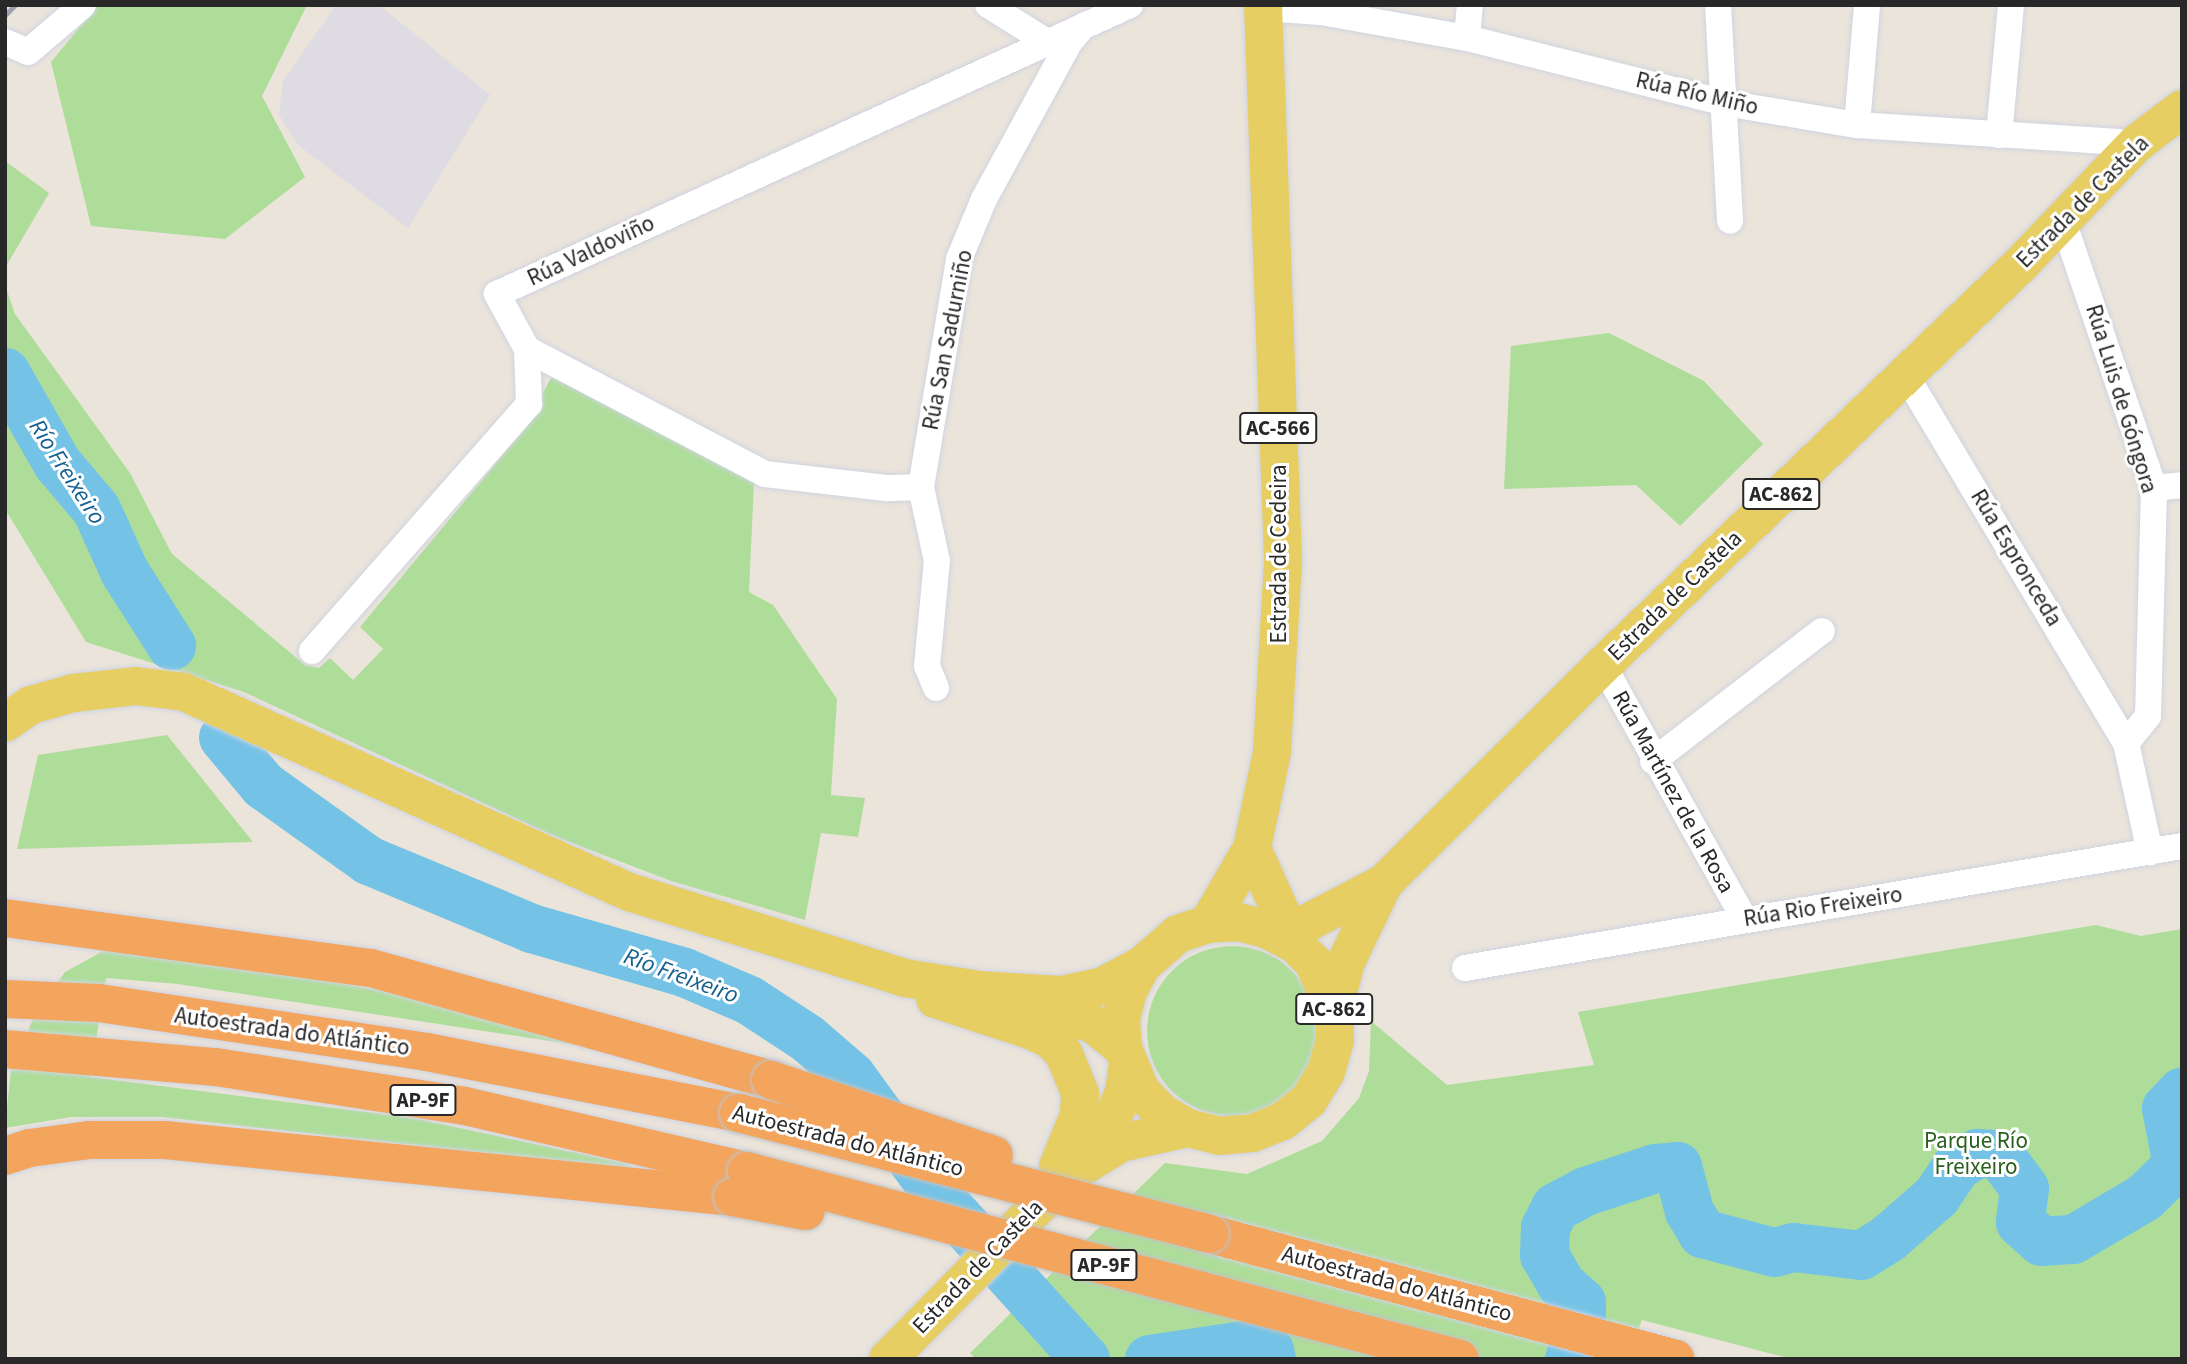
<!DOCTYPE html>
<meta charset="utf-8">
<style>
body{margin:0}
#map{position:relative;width:2187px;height:1364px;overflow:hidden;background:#eae4db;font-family:"Source Sans 3",sans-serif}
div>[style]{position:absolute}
.industrial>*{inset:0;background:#dedbe3}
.green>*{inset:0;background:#aedd9a}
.round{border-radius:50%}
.river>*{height:49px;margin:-24.5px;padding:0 24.5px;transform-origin:24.5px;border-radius:24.5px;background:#74c3e6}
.roads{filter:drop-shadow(0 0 2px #d0d3e1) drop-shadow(0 0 2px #d0d3e1)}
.street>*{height:26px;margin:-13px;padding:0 13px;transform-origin:13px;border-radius:13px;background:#fff}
.primary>*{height:38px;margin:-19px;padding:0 19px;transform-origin:19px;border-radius:19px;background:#e7ce63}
.highway>*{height:38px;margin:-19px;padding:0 19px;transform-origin:19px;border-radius:19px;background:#f3a45d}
.rail>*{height:5px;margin:-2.5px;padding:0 2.5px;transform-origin:2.5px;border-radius:2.5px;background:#9ea0b2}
.bridges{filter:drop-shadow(0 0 2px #c3c3c3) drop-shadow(0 0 2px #c3c3c3)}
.highway-bridge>*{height:38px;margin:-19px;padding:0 19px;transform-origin:19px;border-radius:19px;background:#f3a45d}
span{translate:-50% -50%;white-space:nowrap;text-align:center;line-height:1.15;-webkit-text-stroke:6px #fff;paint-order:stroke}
.shield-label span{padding:2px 5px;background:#fff;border:2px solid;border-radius:5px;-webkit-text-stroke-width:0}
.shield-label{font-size:21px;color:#282828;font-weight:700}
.street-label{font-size:23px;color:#282828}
.park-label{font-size:23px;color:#29601e}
.water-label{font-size:24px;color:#16608f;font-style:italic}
.frame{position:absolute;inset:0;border:7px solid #282828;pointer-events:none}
</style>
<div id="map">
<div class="industrial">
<i style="clip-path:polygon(336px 5px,379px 5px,490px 95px,408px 228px,298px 145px,279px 115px,283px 81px)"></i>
</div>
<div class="green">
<i style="clip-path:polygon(98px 5px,306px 7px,262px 96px,305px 177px,225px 239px,91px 226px,51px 62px)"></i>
<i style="clip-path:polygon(5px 161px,49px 193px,5px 268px)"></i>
<i style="clip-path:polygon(5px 285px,15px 314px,130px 473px,172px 554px,305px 665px,319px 668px,330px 658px,353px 680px,383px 649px,360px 627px,522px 432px,552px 376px,754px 482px,749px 592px,773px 605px,837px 699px,831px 795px,865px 798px,858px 837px,821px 833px,805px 920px,671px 881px,554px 836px,244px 692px,86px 642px,5px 509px)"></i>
<i style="clip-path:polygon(1609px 333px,1704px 381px,1763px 444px,1680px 526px,1636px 485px,1504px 489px,1511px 346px)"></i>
<i style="clip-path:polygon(167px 735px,253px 842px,17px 849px,38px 755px)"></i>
<i style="clip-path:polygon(2096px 925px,2141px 936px,2182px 929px,2182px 1359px,1792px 1359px,1642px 1320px,1626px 1359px,976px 1359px,970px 1353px,1165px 1163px,1247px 1174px,1322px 1141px,1359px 1098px,1369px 1071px,1371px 1021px,1447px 1085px,1594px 1065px,1578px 1012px)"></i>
<i class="round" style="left:1147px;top:946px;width:170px;height:170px"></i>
<i style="clip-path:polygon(109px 948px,184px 956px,389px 992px,589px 1047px,178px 984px,106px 978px,90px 1077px,413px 1118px,629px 1164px,629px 1169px,162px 1117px,71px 1117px,5px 1128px,11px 1069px,35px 1015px,65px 972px)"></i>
</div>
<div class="river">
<i style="left:5px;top:372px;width:105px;rotate:60.3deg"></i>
<i style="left:57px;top:463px;width:60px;rotate:49.7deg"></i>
<i style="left:96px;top:509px;width:68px;rotate:65.7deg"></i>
<i style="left:124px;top:571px;width:88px;rotate:57.6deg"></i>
<i style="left:223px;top:737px;width:62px;rotate:50.2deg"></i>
<i style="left:263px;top:785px;width:129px;rotate:35.5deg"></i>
<i style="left:368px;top:860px;width:177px;rotate:22.6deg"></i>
<i style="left:531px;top:928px;width:159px;rotate:16deg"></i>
<i style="left:684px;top:972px;width:71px;rotate:23.3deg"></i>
<i style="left:749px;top:1000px;width:69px;rotate:33.2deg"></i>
<i style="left:807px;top:1038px;width:58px;rotate:40.8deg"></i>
<i style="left:851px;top:1076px;width:145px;rotate:54deg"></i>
<i style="left:936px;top:1193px;width:223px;rotate:48.1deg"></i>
<i style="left:1149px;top:1359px;width:102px;rotate:-8.4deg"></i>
<i style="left:1250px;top:1344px;width:20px;rotate:18deg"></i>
<i style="left:1269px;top:1350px;width:9px;rotate:77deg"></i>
<i style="left:1569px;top:1359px;width:39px;rotate:-72deg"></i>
<i style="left:1581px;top:1322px;width:20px;rotate:-90deg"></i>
<i style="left:1581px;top:1302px;width:27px;rotate:-138deg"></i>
<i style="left:1561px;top:1284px;width:34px;rotate:-120deg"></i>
<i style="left:1544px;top:1255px;width:28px;rotate:-88deg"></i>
<i style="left:1545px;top:1227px;width:22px;rotate:-63deg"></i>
<i style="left:1555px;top:1207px;width:34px;rotate:-28deg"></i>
<i style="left:1585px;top:1191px;width:74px;rotate:-18.2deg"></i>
<i style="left:1655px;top:1168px;width:22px;rotate:-5deg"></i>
<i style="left:1677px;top:1166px;width:47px;rotate:75.1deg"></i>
<i style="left:1689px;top:1211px;width:26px;rotate:59deg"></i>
<i style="left:1702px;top:1233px;width:74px;rotate:14.8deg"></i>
<i style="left:1774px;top:1252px;width:20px;rotate:-15deg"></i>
<i style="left:1793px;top:1247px;width:68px;rotate:6.7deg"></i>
<i style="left:1861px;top:1255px;width:32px;rotate:-32deg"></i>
<i style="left:1888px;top:1238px;width:64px;rotate:-41.2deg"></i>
<i style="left:1936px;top:1196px;width:36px;rotate:-56deg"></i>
<i style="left:1956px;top:1166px;width:25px;rotate:-32deg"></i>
<i style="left:1977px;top:1153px;width:22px;rotate:3deg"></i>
<i style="left:1999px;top:1154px;width:42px;rotate:53.7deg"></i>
<i style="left:2024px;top:1188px;width:34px;rotate:97deg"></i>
<i style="left:2020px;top:1222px;width:28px;rotate:42deg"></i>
<i style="left:2041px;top:1241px;width:32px;rotate:-4deg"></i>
<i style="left:2073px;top:1239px;width:82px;rotate:-30.6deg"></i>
<i style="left:2144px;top:1197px;width:46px;rotate:-44.1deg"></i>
<i style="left:2177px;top:1165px;width:58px;rotate:-100.9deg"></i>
<i style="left:2166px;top:1108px;width:23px;rotate:-47deg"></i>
</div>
<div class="roads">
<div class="street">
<i style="left:988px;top:5px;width:70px;rotate:32.1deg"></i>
<i style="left:1718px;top:5px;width:216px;rotate:86.8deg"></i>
<i style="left:1263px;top:8px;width:58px;rotate:3.9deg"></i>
<i style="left:1321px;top:12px;width:148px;rotate:10.1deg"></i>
<i style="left:1467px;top:38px;width:266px;rotate:14.1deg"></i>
<i style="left:1725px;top:103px;width:134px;rotate:9.5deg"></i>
<i style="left:1857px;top:125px;width:281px;rotate:3.7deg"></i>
<i style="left:1467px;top:38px;width:33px;rotate:-85deg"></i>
<i style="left:5px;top:42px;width:25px;rotate:23deg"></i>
<i style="left:28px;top:52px;width:72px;rotate:-40.5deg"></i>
<i style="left:1857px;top:125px;width:120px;rotate:-85.2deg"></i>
<i style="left:1999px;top:135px;width:131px;rotate:-84.7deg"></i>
<i style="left:2063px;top:221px;width:282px;rotate:71.2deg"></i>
<i style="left:2154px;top:488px;width:228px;rotate:91.5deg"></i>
<i style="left:2148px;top:716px;width:35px;rotate:129deg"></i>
<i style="left:1905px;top:374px;width:430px;rotate:59.1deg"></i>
<i style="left:2126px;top:743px;width:112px;rotate:77.6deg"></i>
<i style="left:921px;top:487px;width:35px;rotate:178deg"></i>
<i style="left:886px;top:488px;width:122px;rotate:-173.4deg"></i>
<i style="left:765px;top:474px;width:269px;rotate:-152.3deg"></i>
<i style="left:527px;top:349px;width:63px;rotate:-118.6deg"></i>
<i style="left:497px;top:294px;width:696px;rotate:-24.54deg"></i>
<i style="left:2154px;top:488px;width:28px;rotate:-6deg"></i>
<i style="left:312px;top:651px;width:329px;rotate:-48.7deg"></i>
<i style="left:529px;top:404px;width:55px;rotate:-92.1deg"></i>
<i style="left:1603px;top:665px;width:290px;rotate:60.9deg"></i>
<i style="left:936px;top:688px;width:24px;rotate:-112deg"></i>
<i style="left:927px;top:666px;width:105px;rotate:-84.6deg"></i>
<i style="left:937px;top:561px;width:76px;rotate:-102.2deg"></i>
<i style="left:921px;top:487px;width:231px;rotate:-80.5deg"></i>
<i style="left:959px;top:259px;width:65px;rotate:-67.4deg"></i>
<i style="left:984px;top:199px;width:178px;rotate:-61.4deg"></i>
<i style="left:1069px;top:43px;width:23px;rotate:-50deg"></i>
<i style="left:1653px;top:761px;width:213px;rotate:-37.6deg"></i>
<i style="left:1465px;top:968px;width:727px;rotate:-9.66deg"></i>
</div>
<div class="primary">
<i style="left:5px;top:723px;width:32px;rotate:-35deg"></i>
<i style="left:31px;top:705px;width:44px;rotate:-15.9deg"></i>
<i style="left:73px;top:693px;width:63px;rotate:-6.3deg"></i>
<i style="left:136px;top:686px;width:48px;rotate:7.1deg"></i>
<i style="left:184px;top:692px;width:488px;rotate:24.2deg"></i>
<i style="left:629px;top:892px;width:289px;rotate:17.3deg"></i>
<i style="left:905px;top:978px;width:76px;rotate:9.1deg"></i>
<i style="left:980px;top:990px;width:81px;rotate:3.5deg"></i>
<i style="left:1061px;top:995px;width:43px;rotate:-12.1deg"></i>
<i style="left:1103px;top:986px;width:44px;rotate:-28.3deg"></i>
<i style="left:1252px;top:848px;width:105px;rotate:65.9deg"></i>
<i style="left:1208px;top:924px;width:88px;rotate:-59.9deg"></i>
<i style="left:1252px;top:848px;width:98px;rotate:-78.2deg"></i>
<i style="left:1272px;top:752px;width:192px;rotate:-86.7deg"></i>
<i style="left:1283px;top:560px;width:555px;rotate:-92.06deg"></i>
<i style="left:1266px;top:929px;width:39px;rotate:-7deg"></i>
<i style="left:1305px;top:924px;width:89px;rotate:-27.4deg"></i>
<i style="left:1384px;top:883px;width:309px;rotate:-44.9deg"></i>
<i style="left:1603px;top:665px;width:574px;rotate:-43.8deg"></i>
<i style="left:2017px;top:268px;width:173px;rotate:-46.2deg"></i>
<i style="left:2137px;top:143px;width:56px;rotate:-37.1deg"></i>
<i style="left:935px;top:999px;width:100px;rotate:18.1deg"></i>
<i style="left:1030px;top:1030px;width:23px;rotate:25deg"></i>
<i style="left:1051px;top:1040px;width:19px;rotate:47deg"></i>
<i style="left:1064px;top:1054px;width:42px;rotate:67.7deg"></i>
<i style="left:1080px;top:1093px;width:22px;rotate:93deg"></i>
<i style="left:1079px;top:1115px;width:55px;rotate:112.4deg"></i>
<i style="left:1028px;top:1004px;width:68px;rotate:17.1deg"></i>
<i style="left:1093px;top:1024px;width:38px;rotate:39deg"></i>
<i style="left:1123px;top:1048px;width:47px;rotate:67.3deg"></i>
<i style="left:1141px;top:1091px;width:30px;rotate:46deg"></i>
<i style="left:1162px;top:1113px;width:30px;rotate:30deg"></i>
<i style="left:1188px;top:1128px;width:32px;rotate:14deg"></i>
<i style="left:1219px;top:1136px;width:34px;rotate:-5deg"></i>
<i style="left:1253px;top:1133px;width:32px;rotate:-22deg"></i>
<i style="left:1283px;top:1121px;width:33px;rotate:-39deg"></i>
<i style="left:1309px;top:1100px;width:33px;rotate:-59deg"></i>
<i style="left:1326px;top:1072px;width:32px;rotate:-74deg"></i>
<i style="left:1335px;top:1041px;width:33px;rotate:-92deg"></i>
<i style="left:1334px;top:1008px;width:51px;rotate:-114.5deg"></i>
<i style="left:1313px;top:962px;width:25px;rotate:-135deg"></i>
<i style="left:1295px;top:944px;width:33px;rotate:-153deg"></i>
<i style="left:1266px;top:929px;width:29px;rotate:-166deg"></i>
<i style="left:1238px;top:922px;width:30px;rotate:176deg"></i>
<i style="left:1208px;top:924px;width:32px;rotate:162deg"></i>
<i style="left:1178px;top:934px;width:48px;rotate:139.3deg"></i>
<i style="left:1142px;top:965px;width:30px;rotate:118deg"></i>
<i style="left:1128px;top:991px;width:29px;rotate:104deg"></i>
<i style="left:1121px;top:1019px;width:29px;rotate:86deg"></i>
<i style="left:1334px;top:1008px;width:48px;rotate:-75.4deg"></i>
<i style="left:1346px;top:962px;width:88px;rotate:-64.3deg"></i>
<i style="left:1085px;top:1165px;width:42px;rotate:-31.4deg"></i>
<i style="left:1121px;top:1143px;width:69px;rotate:-12.6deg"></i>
<i style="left:888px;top:1359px;width:257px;rotate:-45.5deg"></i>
<i style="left:1068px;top:1176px;width:72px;rotate:-52.3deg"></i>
<i style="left:1112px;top:1119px;width:30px;rotate:-66deg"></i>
<i style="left:1124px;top:1092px;width:27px;rotate:-82deg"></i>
</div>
<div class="highway">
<i style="left:5px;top:918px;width:369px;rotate:7.8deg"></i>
<i style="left:371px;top:968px;width:415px;rotate:15.6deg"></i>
<i style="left:5px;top:999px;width:94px;rotate:2.4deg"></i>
<i style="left:99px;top:1003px;width:332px;rotate:8.5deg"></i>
<i style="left:427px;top:1052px;width:318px;rotate:11.1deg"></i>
<i style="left:5px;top:1049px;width:212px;rotate:4.9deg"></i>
<i style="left:216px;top:1067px;width:252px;rotate:8.9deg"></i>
<i style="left:465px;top:1106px;width:289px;rotate:13deg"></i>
<i style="left:5px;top:1156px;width:26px;rotate:-18deg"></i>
<i style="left:30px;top:1148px;width:61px;rotate:-7.6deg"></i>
<i style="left:90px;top:1140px;width:75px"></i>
<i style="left:165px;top:1140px;width:571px;rotate:5.73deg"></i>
<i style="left:1210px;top:1234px;width:482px;rotate:15deg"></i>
</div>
</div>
<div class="rail">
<i style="left:5px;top:15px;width:14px;rotate:-45deg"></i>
</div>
<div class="bridges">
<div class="highway-bridge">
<i style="left:771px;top:1080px;width:235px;rotate:18.6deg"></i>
<i style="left:739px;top:1113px;width:486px;rotate:14.4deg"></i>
<i style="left:747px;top:1171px;width:737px;rotate:14.77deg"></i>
<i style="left:733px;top:1197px;width:74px;rotate:10.9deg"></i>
</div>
</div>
<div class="shield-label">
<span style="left:1278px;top:428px">AC-566</span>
<span style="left:1781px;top:494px">AC-862</span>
<span style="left:1334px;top:1009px">AC-862</span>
<span style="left:423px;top:1100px">AP-9F</span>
<span style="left:1104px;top:1265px">AP-9F</span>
</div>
<div class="street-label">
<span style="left:1697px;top:94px;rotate:13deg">Rúa Río Miño</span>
<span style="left:2083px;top:202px;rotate:-45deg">Estrada de Castela</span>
<span style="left:591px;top:251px;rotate:-25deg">Rúa Valdoviño</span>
<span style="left:948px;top:340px;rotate:-79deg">Rúa San Sadurniño</span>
<span style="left:2121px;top:399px;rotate:73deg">Rúa Luis de Góngora</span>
<span style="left:1279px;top:554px;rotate:-90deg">Estrada de Cedeira</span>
<span style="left:2016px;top:558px;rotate:59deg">Rúa Espronceda</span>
<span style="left:1675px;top:596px;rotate:-44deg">Estrada de Castela</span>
<span style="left:1673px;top:792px;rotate:61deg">Rúa Martínez de la Rosa</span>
<span style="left:1823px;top:907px;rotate:-9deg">Rúa Rio Freixeiro</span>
<span style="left:292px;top:1032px;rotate:8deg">Autoestrada do Atlántico</span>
<span style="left:848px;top:1141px;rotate:14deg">Autoestrada do Atlántico</span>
<span style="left:978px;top:1267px;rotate:-46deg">Estrada de Castela</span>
<span style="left:1397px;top:1284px;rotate:15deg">Autoestrada do Atlántico</span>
</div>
<div class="park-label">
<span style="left:1976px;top:1154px">Parque Río<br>Freixeiro</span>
</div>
<div class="water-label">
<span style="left:67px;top:472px;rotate:57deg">Río Freixeiro</span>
<span style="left:681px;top:976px;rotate:20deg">Río Freixeiro</span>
</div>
<div class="frame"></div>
</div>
